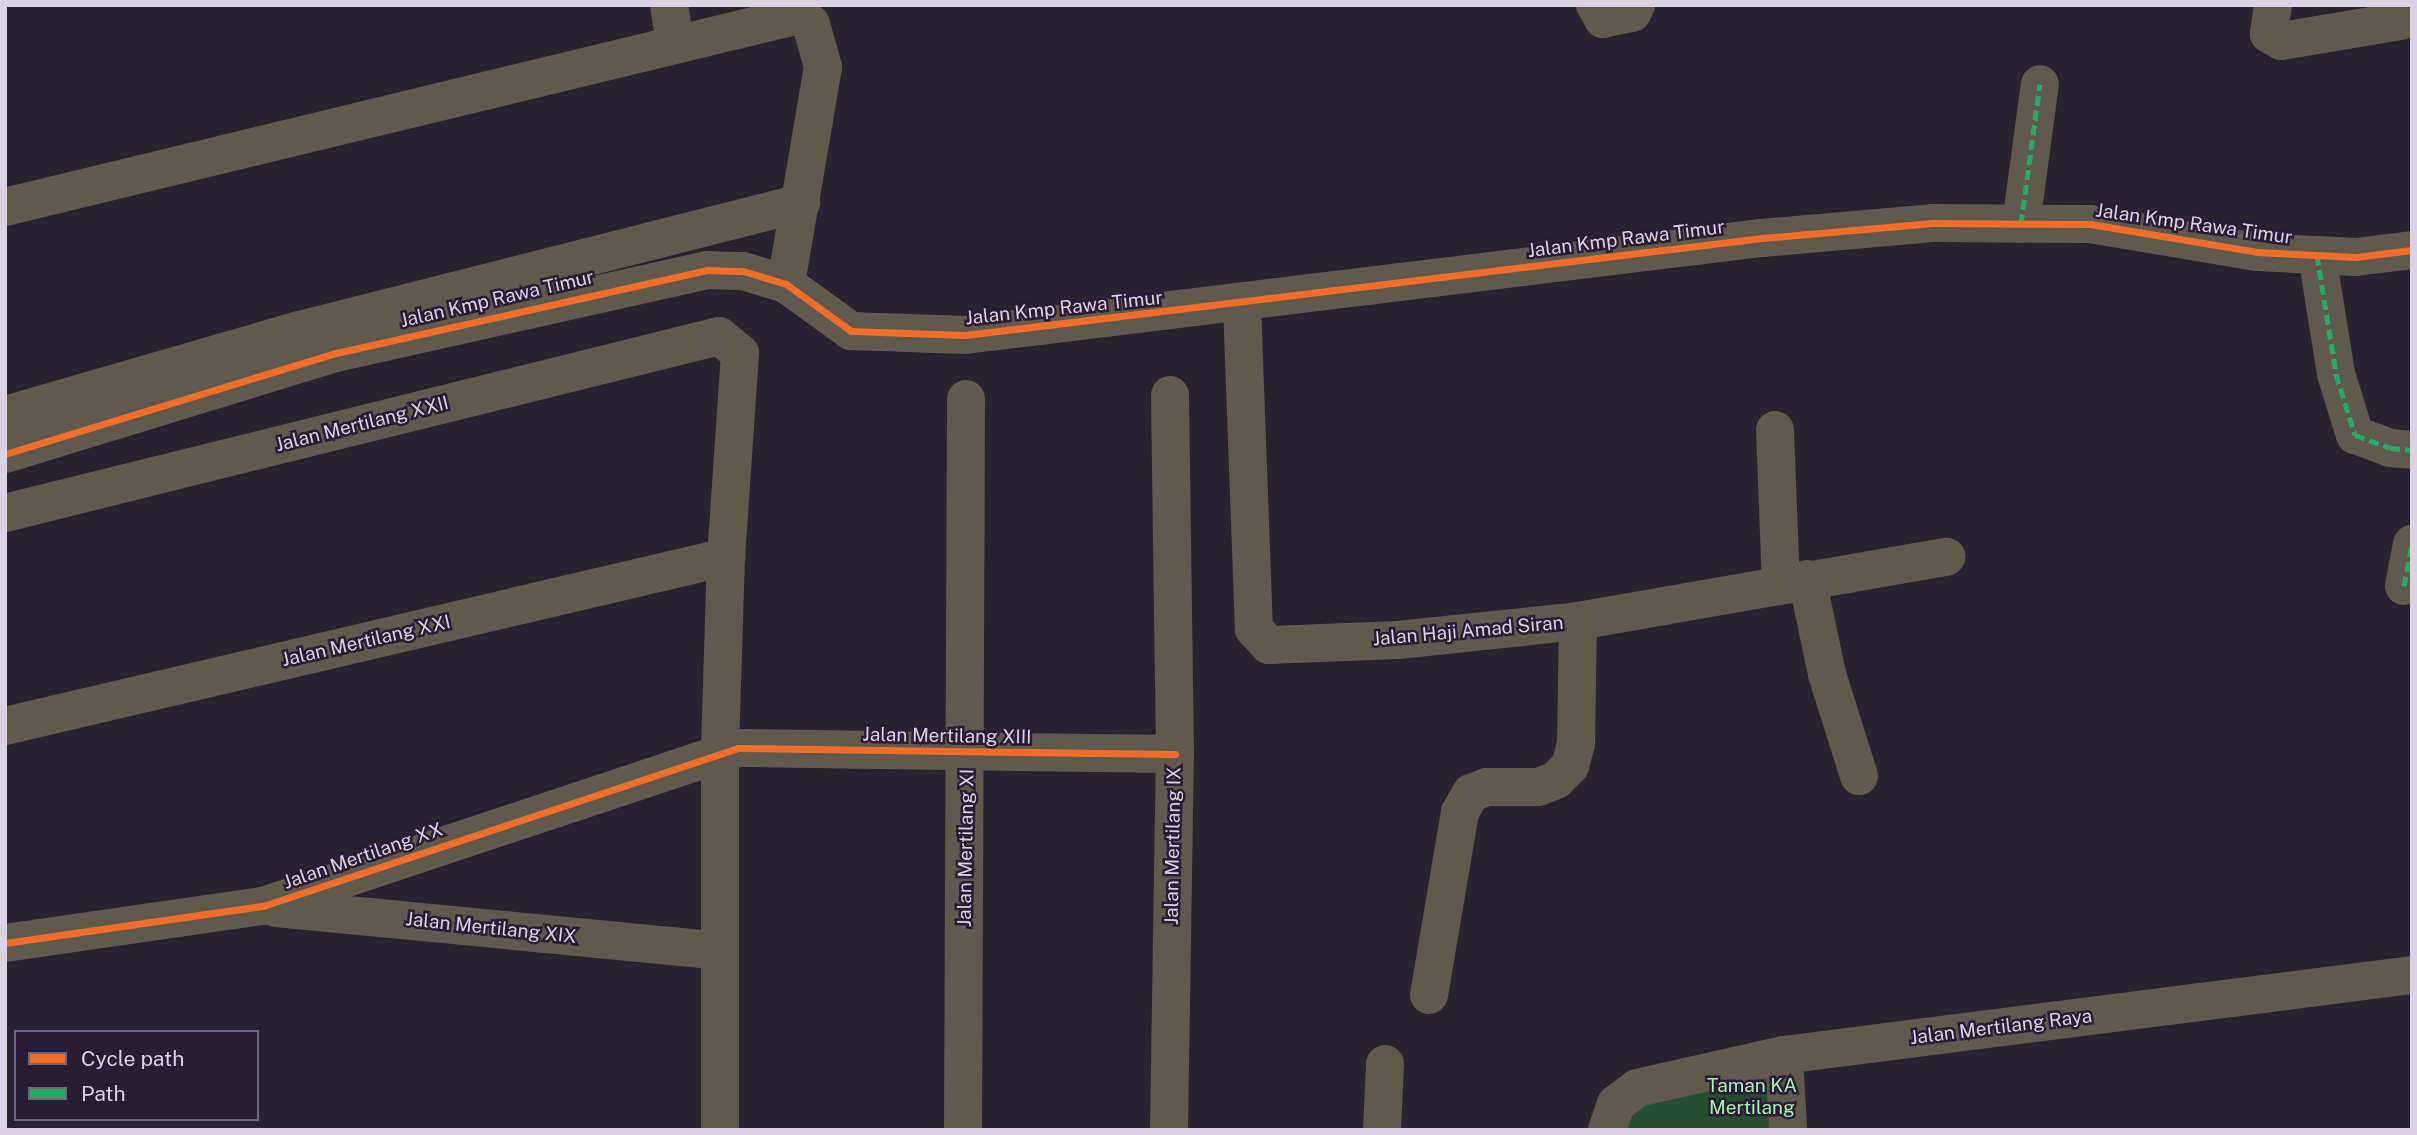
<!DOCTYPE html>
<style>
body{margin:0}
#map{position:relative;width:2417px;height:1135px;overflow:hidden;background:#29232f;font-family:"Public Sans",sans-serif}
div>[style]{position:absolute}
.green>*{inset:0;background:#284e32}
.minor>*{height:38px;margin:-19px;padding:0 19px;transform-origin:19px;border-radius:19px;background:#60594e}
.quiet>*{height:5px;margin-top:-2.5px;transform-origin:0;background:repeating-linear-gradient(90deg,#26ab63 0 10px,transparent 0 15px)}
.cycleway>*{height:7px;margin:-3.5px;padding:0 3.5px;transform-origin:3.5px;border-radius:3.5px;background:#ee6e29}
span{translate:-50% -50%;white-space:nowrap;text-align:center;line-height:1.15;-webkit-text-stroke:5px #291d35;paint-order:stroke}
.street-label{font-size:19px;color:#dbd3e3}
.park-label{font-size:19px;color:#a6f1b4}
.frame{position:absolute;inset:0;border:7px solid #dbd3e3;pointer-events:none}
.legend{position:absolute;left:14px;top:1030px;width:245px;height:91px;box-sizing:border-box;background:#291d35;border:2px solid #70667b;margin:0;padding:9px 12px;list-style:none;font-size:21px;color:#dbd3e3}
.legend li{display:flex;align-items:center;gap:14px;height:35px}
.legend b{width:35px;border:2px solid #70667b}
</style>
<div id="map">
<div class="green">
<i style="clip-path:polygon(1784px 1055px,1788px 1130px,1607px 1130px,1637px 1088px)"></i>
</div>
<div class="minor">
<i style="left:669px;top:5px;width:39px;rotate:81deg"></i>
<i style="left:1595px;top:5px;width:16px;rotate:60deg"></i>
<i style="left:1603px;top:19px;width:30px;rotate:-12deg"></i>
<i style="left:1632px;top:13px;width:9px;rotate:-63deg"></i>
<i style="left:2273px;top:5px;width:29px;rotate:98deg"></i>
<i style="left:2269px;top:34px;width:14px;rotate:30deg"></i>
<i style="left:2281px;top:41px;width:121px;rotate:-9.5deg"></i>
<i style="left:5px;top:207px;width:817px;rotate:-13.59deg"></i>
<i style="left:799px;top:15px;width:15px;rotate:37deg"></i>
<i style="left:811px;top:24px;width:45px;rotate:74.4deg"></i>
<i style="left:823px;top:67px;width:220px;rotate:99.7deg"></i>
<i style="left:2021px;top:224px;width:141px;rotate:-82.3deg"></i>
<i style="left:2317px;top:255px;width:121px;rotate:80.9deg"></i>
<i style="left:2336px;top:374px;width:64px;rotate:72.7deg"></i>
<i style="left:2355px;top:435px;width:37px;rotate:20deg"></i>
<i style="left:2390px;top:448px;width:22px;rotate:5deg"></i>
<i style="left:1242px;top:304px;width:325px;rotate:87.9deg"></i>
<i style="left:1254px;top:629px;width:22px;rotate:47deg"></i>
<i style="left:1269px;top:645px;width:129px;rotate:-2.2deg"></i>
<i style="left:1398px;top:640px;width:181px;rotate:-6deg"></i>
<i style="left:1578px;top:621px;width:374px;rotate:-9.9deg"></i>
<i style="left:5px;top:415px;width:307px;rotate:-16.1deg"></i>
<i style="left:300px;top:330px;width:517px;rotate:-14.22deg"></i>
<i style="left:1775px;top:430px;width:154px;rotate:87.8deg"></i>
<i style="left:5px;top:454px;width:346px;rotate:-17deg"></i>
<i style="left:336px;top:353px;width:381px;rotate:-12.6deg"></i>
<i style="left:708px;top:270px;width:35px;rotate:2deg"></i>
<i style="left:743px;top:271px;width:45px;rotate:16.8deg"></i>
<i style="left:786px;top:284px;width:80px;rotate:35.9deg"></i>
<i style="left:851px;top:331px;width:114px;rotate:2deg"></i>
<i style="left:965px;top:335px;width:803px;rotate:-6.94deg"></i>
<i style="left:1762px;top:238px;width:171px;rotate:-5deg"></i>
<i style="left:1932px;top:223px;width:158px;rotate:0.4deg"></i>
<i style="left:2090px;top:224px;width:169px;rotate:9.5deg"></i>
<i style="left:2257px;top:252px;width:99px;rotate:2.9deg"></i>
<i style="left:2356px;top:257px;width:56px;rotate:-7.1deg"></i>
<i style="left:5px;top:513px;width:736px;rotate:-13.92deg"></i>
<i style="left:719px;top:336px;width:27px;rotate:39deg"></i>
<i style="left:740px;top:353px;width:204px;rotate:93.9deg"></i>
<i style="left:726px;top:557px;width:195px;rotate:91.8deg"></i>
<i style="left:720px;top:752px;width:378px;rotate:90deg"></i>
<i style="left:1807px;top:579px;width:97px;rotate:78.1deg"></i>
<i style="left:1827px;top:674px;width:107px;rotate:72.6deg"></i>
<i style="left:2404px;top:586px;width:43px;rotate:-79.2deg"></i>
<i style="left:5px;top:726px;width:741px;rotate:-13.19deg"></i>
<i style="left:276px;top:908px;width:446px;rotate:5.5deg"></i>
<i style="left:5px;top:943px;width:261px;rotate:-8.2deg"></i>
<i style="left:263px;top:906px;width:501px;rotate:-18.4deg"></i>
<i style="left:738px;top:748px;width:437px;rotate:0.8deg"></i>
<i style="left:1429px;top:995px;width:186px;rotate:-80.4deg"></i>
<i style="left:1460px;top:812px;width:22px;rotate:-60deg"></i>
<i style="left:1471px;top:793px;width:17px;rotate:-21deg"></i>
<i style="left:1487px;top:787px;width:51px"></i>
<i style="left:1538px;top:787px;width:19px;rotate:-21deg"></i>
<i style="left:1556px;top:780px;width:20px;rotate:-45deg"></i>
<i style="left:1570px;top:766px;width:23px;rotate:-75deg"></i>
<i style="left:1576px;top:744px;width:123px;rotate:-89.1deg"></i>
<i style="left:1784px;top:1055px;width:75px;rotate:86.9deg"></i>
<i style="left:963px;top:1130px;width:731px;rotate:-89.76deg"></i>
<i style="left:1169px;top:1130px;width:376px;rotate:-89.1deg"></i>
<i style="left:1175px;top:754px;width:359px;rotate:-90.8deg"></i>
<i style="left:1382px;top:1130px;width:66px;rotate:-87.4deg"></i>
<i style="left:1607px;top:1130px;width:28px;rotate:-71deg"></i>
<i style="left:1616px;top:1104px;width:26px;rotate:-37deg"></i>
<i style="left:1637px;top:1088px;width:151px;rotate:-12.7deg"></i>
<i style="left:1784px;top:1055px;width:633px;rotate:-7.26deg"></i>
</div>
<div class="quiet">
<i style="left:2021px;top:224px;width:141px;rotate:-82.3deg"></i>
<i style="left:2317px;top:255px;width:121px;rotate:80.9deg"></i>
<i style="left:2336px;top:374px;width:64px;rotate:72.7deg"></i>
<i style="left:2355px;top:435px;width:37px;rotate:20deg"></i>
<i style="left:2390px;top:448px;width:22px;rotate:5deg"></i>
<i style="left:2404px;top:586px;width:43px;rotate:-79.2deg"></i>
</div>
<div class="cycleway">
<i style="left:5px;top:454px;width:346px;rotate:-17deg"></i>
<i style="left:336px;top:353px;width:381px;rotate:-12.6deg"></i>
<i style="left:708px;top:270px;width:35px;rotate:2deg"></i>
<i style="left:743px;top:271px;width:45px;rotate:16.8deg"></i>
<i style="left:786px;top:284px;width:80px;rotate:35.9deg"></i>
<i style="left:851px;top:331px;width:114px;rotate:2deg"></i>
<i style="left:965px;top:335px;width:803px;rotate:-6.94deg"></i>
<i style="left:1762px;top:238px;width:171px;rotate:-5deg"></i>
<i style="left:1932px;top:223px;width:158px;rotate:0.4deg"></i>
<i style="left:2090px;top:224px;width:169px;rotate:9.5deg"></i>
<i style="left:2257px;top:252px;width:99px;rotate:2.9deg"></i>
<i style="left:2356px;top:257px;width:56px;rotate:-7.1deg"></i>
<i style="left:5px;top:943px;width:261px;rotate:-8.2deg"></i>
<i style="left:263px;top:906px;width:501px;rotate:-18.4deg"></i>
<i style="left:738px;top:748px;width:437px;rotate:0.8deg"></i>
</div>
<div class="street-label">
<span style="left:2194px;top:224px;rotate:8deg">Jalan Kmp Rawa Timur</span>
<span style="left:1626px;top:239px;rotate:-7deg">Jalan Kmp Rawa Timur</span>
<span style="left:497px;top:299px;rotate:-13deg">Jalan Kmp Rawa Timur</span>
<span style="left:1064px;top:308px;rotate:-6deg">Jalan Kmp Rawa Timur</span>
<span style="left:362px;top:424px;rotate:-14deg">Jalan Mertilang XXII</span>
<span style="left:1468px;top:631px;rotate:-5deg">Jalan Haji Amad Siran</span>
<span style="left:366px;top:641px;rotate:-13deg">Jalan Mertilang XXI</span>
<span style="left:947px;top:736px;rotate:1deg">Jalan Mertilang XIII</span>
<span style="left:1173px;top:846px;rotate:-89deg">Jalan Mertilang IX</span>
<span style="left:966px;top:848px;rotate:-89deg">Jalan Mertilang XI</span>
<span style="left:363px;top:856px;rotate:-19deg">Jalan Mertilang XX</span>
<span style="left:491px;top:928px;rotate:6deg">Jalan Mertilang XIX</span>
<span style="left:2001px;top:1027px;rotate:-7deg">Jalan Mertilang Raya</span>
</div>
<div class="park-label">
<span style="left:1752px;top:1097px">Taman KA<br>Mertilang</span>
</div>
<div class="frame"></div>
<ul class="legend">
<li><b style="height:9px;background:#ee6e29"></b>Cycle path</li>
<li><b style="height:9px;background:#26ab63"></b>Path</li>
</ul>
</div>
